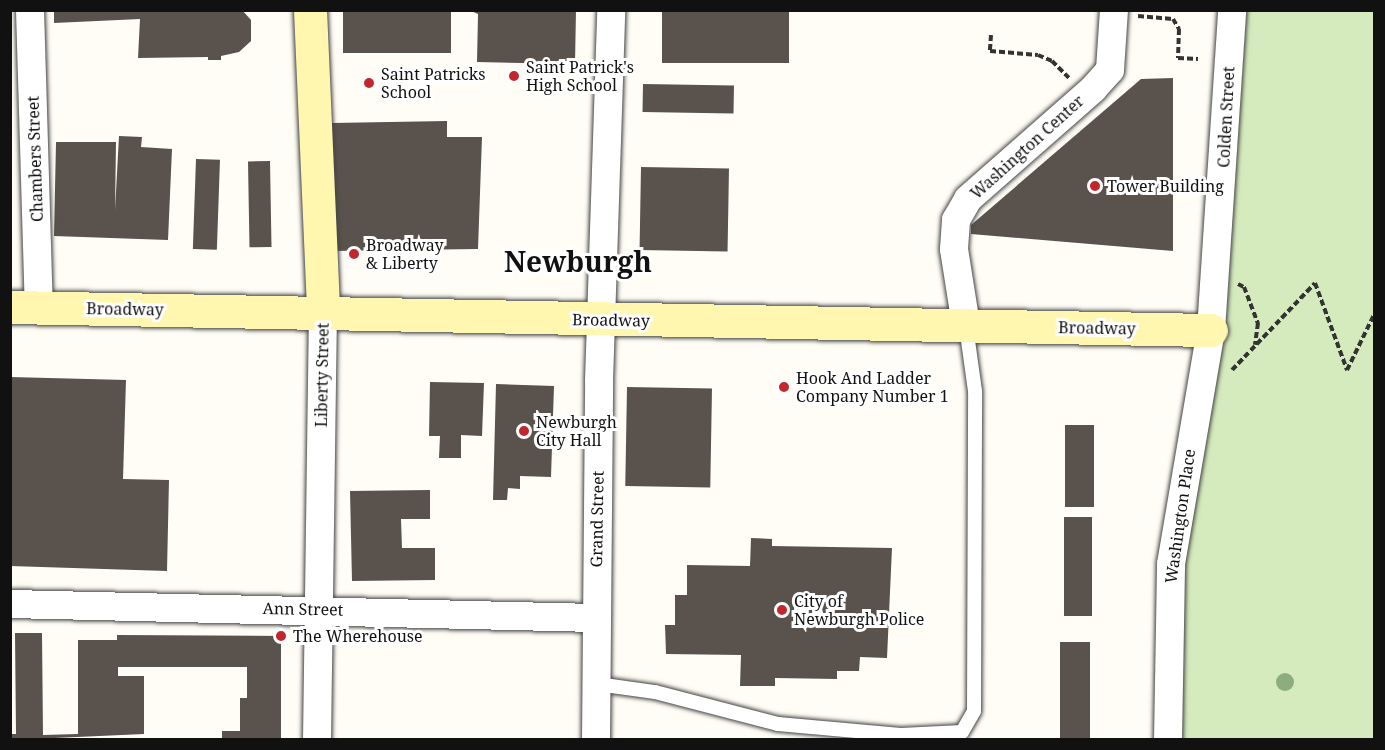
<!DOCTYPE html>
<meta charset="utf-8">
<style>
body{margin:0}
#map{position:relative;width:1385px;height:750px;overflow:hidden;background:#fffdf5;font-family:"Noto Serif",serif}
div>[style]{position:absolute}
.green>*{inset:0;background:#d5ebbd}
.building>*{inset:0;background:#5a524d;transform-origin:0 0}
.path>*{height:4px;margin-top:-2px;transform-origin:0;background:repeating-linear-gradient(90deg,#333 0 6px,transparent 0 9px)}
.roads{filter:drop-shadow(0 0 2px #444) drop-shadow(0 0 2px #444)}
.lane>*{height:14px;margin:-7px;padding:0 7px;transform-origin:7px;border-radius:7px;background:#fff}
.street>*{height:28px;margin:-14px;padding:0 14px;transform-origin:14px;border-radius:14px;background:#fff}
.secondary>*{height:33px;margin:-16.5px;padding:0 16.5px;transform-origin:16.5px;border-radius:16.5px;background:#fff6b0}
.trees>*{width:18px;height:18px;margin:-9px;border-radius:50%;background:#8dad7f}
.dots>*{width:16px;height:16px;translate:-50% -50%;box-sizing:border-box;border:3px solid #fff;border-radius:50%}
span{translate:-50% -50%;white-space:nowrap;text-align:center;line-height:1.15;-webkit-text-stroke:6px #fff;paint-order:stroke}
.poi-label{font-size:16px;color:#111}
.left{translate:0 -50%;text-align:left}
.street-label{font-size:16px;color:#111}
.town-label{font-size:28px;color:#111;font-weight:700}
.frame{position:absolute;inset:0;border:12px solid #111;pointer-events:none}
</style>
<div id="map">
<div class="green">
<i style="clip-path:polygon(1232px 11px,1374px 11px,1374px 739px,1168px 740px)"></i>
</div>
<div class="building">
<i style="clip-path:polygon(54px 10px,242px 10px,251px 20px,251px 41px,239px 52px,221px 56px,221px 60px,208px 60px,208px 57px,138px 58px,140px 19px,54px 23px)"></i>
<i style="left:343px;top:10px;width:108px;height:43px"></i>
<i style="clip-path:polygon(469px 10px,576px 10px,575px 64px,477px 62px,478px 14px)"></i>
<i style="left:662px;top:10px;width:127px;height:53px"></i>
<i style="clip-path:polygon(1173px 78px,1173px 251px,971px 234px,971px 225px,1141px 79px)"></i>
<i style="left:643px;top:84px;width:91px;height:28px;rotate:1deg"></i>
<i style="clip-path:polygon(447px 121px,447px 137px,482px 137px,478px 249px,332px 251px,332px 123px)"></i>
<i style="clip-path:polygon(119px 136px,142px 137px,141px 147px,172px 149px,168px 240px,54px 236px,56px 142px,116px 142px,115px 210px)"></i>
<i style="left:196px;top:159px;width:24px;height:90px;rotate:2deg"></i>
<i style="left:270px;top:161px;width:86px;height:22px;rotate:89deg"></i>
<i style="left:641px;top:167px;width:88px;height:83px;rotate:1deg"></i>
<i style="clip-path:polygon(10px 377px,126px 380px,123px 479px,169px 480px,167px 571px,10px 566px)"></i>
<i style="clip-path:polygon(430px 382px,484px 383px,482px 436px,461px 435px,461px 458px,439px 458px,440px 436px,429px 436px)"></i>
<i style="clip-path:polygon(496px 384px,554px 386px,551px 477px,520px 476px,520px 489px,508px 488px,507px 500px,493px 500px)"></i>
<i style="left:627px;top:387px;width:85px;height:99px;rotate:1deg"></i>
<i style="left:1065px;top:425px;width:29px;height:82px"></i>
<i style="clip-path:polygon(430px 490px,430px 519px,401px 519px,402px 548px,435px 548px,435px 580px,352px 581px,350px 491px)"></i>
<i style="left:1064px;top:517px;width:28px;height:99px"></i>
<i style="clip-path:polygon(751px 538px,772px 539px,772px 546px,892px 548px,887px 658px,860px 657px,859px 671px,837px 671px,837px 679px,775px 678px,775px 686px,740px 686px,741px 655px,666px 654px,665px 625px,675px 625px,675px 595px,687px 595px,687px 565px,750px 566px)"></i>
<i style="clip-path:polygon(15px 633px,42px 633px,43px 735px,78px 734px,78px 640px,117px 640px,117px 635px,281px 636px,281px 740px,222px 740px,222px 731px,240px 731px,240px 698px,247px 698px,247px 667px,118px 667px,118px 676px,144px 676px,144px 734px,10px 740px,10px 734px,16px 734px)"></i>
<i style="left:1060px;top:642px;width:30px;height:98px"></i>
</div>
<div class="path">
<i style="left:1138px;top:16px;width:35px;rotate:5deg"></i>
<i style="left:1173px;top:19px;width:12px;rotate:59deg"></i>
<i style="left:1179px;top:29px;width:29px;rotate:92deg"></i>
<i style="left:1178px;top:58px;width:20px;rotate:3deg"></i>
<i style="left:991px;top:35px;width:16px;rotate:94deg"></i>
<i style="left:990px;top:51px;width:48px;rotate:4.8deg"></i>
<i style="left:1038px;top:55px;width:15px;rotate:23deg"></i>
<i style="left:1052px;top:61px;width:25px;rotate:45deg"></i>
<i style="left:1238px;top:284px;width:7px;rotate:27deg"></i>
<i style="left:1244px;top:287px;width:39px;rotate:69deg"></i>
<i style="left:1258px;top:323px;width:22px;rotate:98deg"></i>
<i style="left:1232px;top:370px;width:120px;rotate:-46.3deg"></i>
<i style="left:1315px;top:283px;width:93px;rotate:69.8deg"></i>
<i style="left:1347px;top:370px;width:61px;rotate:-63.9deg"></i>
</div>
<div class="roads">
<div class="lane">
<i style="left:597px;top:684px;width:59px;rotate:7.9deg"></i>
<i style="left:655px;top:692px;width:127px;rotate:14.6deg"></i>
<i style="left:778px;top:724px;width:123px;rotate:5.1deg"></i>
<i style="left:901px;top:735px;width:61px;rotate:-2.8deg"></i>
<i style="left:962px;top:732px;width:24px;rotate:-60deg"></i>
<i style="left:974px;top:711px;width:320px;rotate:-89.8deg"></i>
<i style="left:975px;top:391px;width:66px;rotate:-97.9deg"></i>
</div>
<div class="street">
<i style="left:30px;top:10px;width:297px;rotate:88.3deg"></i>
<i style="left:966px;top:325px;width:77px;rotate:-99deg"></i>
<i style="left:954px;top:249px;width:29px;rotate:-86deg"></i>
<i style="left:956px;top:220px;width:24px;rotate:-60deg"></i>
<i style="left:968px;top:199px;width:167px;rotate:-41.3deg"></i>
<i style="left:1093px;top:89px;width:25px;rotate:-48deg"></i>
<i style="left:1110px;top:70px;width:60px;rotate:-86.2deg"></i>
<i style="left:10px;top:604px;width:586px;rotate:1.37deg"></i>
<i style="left:317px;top:740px;width:427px;rotate:-89.2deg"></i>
<i style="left:596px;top:740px;width:359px;rotate:-89.5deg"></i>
<i style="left:599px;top:381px;width:371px;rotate:-88.1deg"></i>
<i style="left:1168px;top:740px;width:176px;rotate:-89deg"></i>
<i style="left:1171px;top:564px;width:237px;rotate:-80.3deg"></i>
<i style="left:1211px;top:330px;width:321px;rotate:-86.2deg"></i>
</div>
<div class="secondary">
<i style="left:310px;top:10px;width:303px;rotate:87.5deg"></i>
<i style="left:10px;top:307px;width:1201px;rotate:1.1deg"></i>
</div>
</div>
<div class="trees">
<i style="left:1285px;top:682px"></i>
</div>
<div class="dots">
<i style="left:514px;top:76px;background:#c4262e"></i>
<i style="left:369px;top:83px;background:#c4262e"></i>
<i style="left:1095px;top:186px;background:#c4262e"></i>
<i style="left:354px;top:254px;background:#c4262e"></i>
<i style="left:784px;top:387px;background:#c4262e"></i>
<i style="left:524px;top:431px;background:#c4262e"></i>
<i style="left:782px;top:610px;background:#c4262e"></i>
<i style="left:281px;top:636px;background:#c4262e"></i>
</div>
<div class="poi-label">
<span class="left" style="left:526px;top:76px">Saint Patrick's<br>High School</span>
<span class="left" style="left:381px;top:83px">Saint Patricks<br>School</span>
<span class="left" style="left:1107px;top:186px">Tower Building</span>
<span class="left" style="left:366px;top:254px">Broadway<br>&amp; Liberty</span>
<span class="left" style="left:796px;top:387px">Hook And Ladder<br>Company Number 1</span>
<span class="left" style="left:536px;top:431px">Newburgh<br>City Hall</span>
<span class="left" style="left:794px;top:610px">City of<br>Newburgh Police</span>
<span class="left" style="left:293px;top:636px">The Wherehouse</span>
</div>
<div class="street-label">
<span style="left:1226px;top:117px;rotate:-87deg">Сolden Street</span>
<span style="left:1027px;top:147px;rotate:-42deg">Washington Center</span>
<span style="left:35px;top:159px;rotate:-92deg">Chambers Street</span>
<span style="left:125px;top:309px;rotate:1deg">Broadway</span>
<span style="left:611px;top:320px;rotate:1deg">Broadway</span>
<span style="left:1097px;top:328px;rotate:1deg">Broadway</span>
<span style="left:322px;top:375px;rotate:-89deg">Liberty Street</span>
<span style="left:1180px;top:516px;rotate:-82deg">Washington Place</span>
<span style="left:597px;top:519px;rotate:-89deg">Grand Street</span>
<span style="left:303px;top:609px;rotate:1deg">Ann Street</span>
</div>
<div class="town-label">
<span style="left:578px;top:261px">Newburgh</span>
</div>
<div class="frame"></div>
</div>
